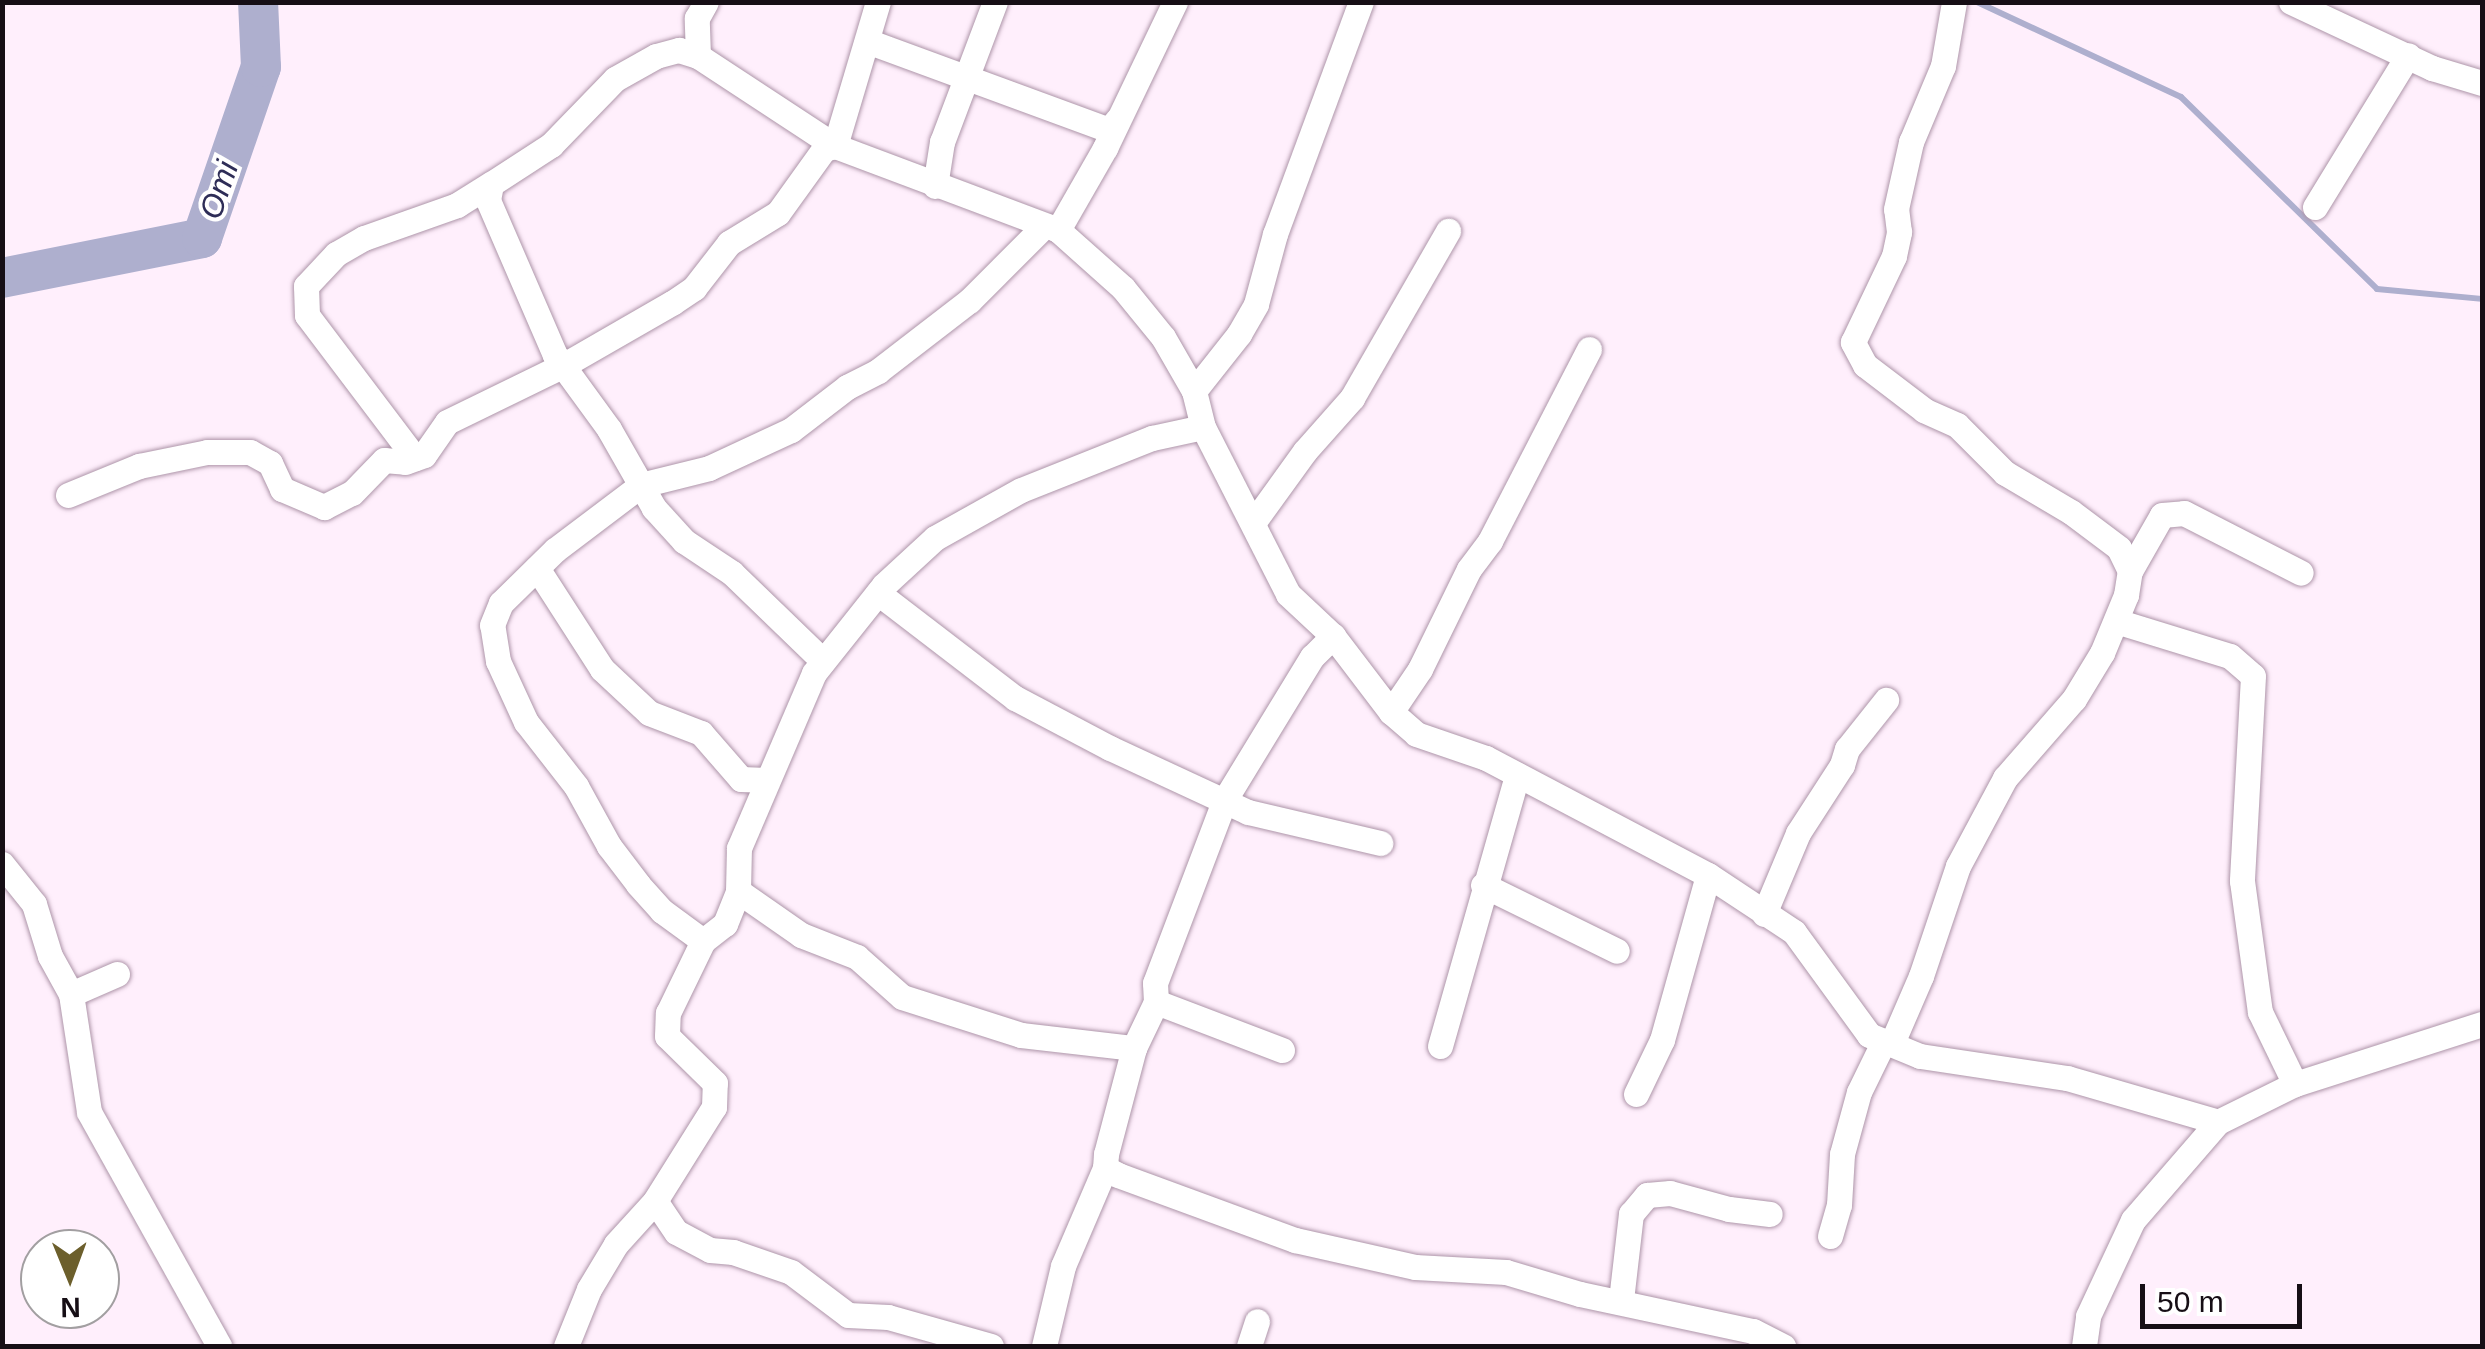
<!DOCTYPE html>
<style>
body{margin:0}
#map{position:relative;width:2485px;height:1349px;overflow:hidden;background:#ffeffc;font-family:Helvetica,sans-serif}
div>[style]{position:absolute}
.stream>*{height:6px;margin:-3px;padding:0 3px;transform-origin:3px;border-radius:3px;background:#aeafce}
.river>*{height:40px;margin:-20px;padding:0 20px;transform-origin:20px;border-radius:20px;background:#aeafce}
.roads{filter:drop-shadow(0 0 2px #ae95a9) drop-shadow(0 0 2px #ae95a9)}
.minor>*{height:25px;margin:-12.5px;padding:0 12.5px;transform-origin:12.5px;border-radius:12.5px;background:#fff}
span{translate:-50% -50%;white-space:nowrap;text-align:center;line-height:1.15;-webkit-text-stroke:8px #fff;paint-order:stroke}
.water-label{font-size:32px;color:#2e2d57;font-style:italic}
.frame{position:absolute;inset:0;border:5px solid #160e15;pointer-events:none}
.north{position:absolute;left:20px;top:1229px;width:100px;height:100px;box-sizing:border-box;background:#fff;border:2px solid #a29fa1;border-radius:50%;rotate:179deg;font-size:28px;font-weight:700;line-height:40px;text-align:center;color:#160e15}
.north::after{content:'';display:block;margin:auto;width:35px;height:45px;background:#6c5f2c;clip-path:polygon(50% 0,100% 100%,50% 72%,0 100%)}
.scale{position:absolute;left:2140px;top:1284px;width:162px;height:45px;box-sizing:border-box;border:5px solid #160e15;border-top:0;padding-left:12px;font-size:30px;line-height:35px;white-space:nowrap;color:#160e15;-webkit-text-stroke:8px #fff;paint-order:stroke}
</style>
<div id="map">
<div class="stream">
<i style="left:1977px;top:2px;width:225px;rotate:25deg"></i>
<i style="left:2181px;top:97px;width:274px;rotate:44.4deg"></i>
<i style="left:2377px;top:289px;width:105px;rotate:5.4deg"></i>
</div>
<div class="river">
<i style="left:2px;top:278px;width:204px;rotate:-11.3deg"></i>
<i style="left:202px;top:238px;width:181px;rotate:-71deg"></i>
<i style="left:261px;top:67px;width:65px;rotate:-92.6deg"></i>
</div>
<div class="roads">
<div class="minor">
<i style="left:2291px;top:2px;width:156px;rotate:25.1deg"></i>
<i style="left:2432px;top:68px;width:52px;rotate:16.7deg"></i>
<i style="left:867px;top:41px;width:258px;rotate:20.2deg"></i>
<i style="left:1109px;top:130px;width:13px;rotate:-51deg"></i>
<i style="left:698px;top:56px;width:38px;rotate:-92deg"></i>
<i style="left:697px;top:18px;width:18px;rotate:-61deg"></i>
<i style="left:935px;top:186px;width:45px;rotate:-81deg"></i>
<i style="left:942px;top:142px;width:150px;rotate:-69.3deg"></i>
<i style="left:2315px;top:207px;width:178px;rotate:-58.5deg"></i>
<i style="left:1058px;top:230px;width:95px;rotate:-60.2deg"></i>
<i style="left:1105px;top:148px;width:162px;rotate:-64.4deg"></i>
<i style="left:1194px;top:391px;width:73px;rotate:-51.7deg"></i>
<i style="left:1239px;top:334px;width:34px;rotate:-60deg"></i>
<i style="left:1256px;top:304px;width:73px;rotate:-74.8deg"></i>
<i style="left:1275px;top:234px;width:247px;rotate:-69.7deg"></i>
<i style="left:415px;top:458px;width:179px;rotate:-127.1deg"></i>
<i style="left:307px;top:315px;width:29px;rotate:-92deg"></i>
<i style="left:306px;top:286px;width:44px;rotate:-46.8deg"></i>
<i style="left:336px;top:254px;width:32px;rotate:-30deg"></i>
<i style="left:364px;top:238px;width:99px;rotate:-19.5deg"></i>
<i style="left:457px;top:205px;width:40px;rotate:-32deg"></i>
<i style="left:68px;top:495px;width:77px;rotate:-22.2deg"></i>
<i style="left:139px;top:466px;width:69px;rotate:-11.6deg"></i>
<i style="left:207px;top:452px;width:43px"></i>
<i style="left:250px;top:452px;width:23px;rotate:29deg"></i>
<i style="left:270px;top:463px;width:29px;rotate:65deg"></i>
<i style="left:282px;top:489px;width:46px;rotate:23.2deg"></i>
<i style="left:324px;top:507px;width:31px;rotate:-27deg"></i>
<i style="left:352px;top:493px;width:46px;rotate:-45.9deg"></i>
<i style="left:384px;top:460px;width:21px;rotate:5deg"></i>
<i style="left:405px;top:462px;width:20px;rotate:-20deg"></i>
<i style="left:424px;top:455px;width:40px;rotate:-55.1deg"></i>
<i style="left:447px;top:422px;width:130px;rotate:-26deg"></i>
<i style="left:564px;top:365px;width:125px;rotate:-29.9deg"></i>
<i style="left:672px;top:303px;width:27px;rotate:-34deg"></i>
<i style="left:694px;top:288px;width:57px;rotate:-52.1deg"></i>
<i style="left:729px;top:243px;width:57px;rotate:-31.5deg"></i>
<i style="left:778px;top:213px;width:79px;rotate:-54.3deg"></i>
<i style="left:824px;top:149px;width:11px;rotate:-15deg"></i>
<i style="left:835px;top:146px;width:150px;rotate:-73.4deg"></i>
<i style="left:1253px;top:523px;width:89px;rotate:-54.2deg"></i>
<i style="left:1305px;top:451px;width:71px;rotate:-48.4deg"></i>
<i style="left:1352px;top:398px;width:193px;rotate:-60.1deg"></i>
<i style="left:537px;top:568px;width:120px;rotate:57.2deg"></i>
<i style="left:602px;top:669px;width:64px;rotate:43.1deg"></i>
<i style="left:649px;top:713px;width:56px;rotate:21deg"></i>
<i style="left:701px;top:733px;width:61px;rotate:49deg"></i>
<i style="left:741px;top:779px;width:26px;rotate:2deg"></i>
<i style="left:2130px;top:571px;width:64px;rotate:-60.3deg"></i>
<i style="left:2162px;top:515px;width:22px;rotate:-5deg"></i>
<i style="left:2184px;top:513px;width:131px;rotate:27.1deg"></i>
<i style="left:878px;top:593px;width:173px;rotate:37.5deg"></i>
<i style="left:1015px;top:698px;width:107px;rotate:27.8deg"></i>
<i style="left:1110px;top:748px;width:152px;rotate:24.9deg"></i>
<i style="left:1248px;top:812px;width:136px;rotate:13.2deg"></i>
<i style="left:2116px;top:621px;width:119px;rotate:17.1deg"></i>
<i style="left:2230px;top:656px;width:30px;rotate:41deg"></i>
<i style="left:2253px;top:676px;width:205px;rotate:93.1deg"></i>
<i style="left:2242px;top:881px;width:132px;rotate:82.2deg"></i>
<i style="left:2260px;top:1012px;width:80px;rotate:64.1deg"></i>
<i style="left:823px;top:661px;width:127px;rotate:-136deg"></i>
<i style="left:732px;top:573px;width:58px;rotate:-146.3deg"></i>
<i style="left:684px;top:541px;width:45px;rotate:-132.3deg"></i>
<i style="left:654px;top:508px;width:91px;rotate:-119.7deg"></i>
<i style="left:609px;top:429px;width:92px;rotate:-126.1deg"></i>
<i style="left:555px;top:355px;width:169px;rotate:-113.4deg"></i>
<i style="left:488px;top:200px;width:16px;rotate:-79deg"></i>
<i style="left:491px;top:184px;width:72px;rotate:-33deg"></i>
<i style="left:551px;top:145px;width:92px;rotate:-45.9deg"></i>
<i style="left:615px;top:79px;width:47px;rotate:-29.3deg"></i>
<i style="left:656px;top:56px;width:24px;rotate:-15deg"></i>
<i style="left:679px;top:50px;width:20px;rotate:18deg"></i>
<i style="left:698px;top:56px;width:164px;rotate:33.3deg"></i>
<i style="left:835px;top:146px;width:238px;rotate:20.6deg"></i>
<i style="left:1058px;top:230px;width:87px;rotate:41.7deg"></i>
<i style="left:1123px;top:288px;width:63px;rotate:50.8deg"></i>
<i style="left:1163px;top:337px;width:62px;rotate:60.1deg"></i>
<i style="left:1194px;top:391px;width:37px;rotate:76deg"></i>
<i style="left:1203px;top:427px;width:187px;rotate:63deg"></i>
<i style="left:1288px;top:594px;width:62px;rotate:43deg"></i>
<i style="left:1333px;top:636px;width:96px;rotate:52.7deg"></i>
<i style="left:1391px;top:712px;width:33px;rotate:41deg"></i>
<i style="left:1416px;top:734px;width:74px;rotate:18.9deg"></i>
<i style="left:1486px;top:758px;width:251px;rotate:27.8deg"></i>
<i style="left:1708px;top:875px;width:103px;rotate:33.5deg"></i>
<i style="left:1794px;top:932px;width:127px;rotate:53.9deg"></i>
<i style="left:1869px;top:1035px;width:55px;rotate:22.4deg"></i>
<i style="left:1920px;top:1056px;width:149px;rotate:8.5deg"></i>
<i style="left:2067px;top:1078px;width:157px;rotate:16.2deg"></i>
<i style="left:1391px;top:712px;width:52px;rotate:-56deg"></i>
<i style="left:1420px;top:669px;width:111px;rotate:-63.9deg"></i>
<i style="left:1469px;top:569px;width:35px;rotate:-53deg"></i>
<i style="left:1490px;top:541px;width:216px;rotate:-62.7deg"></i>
<i style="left:2px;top:864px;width:51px;rotate:51.3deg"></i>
<i style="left:34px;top:904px;width:54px;rotate:72.9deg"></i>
<i style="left:50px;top:956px;width:43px;rotate:61.1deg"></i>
<i style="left:1483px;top:885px;width:149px;rotate:26.2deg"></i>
<i style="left:738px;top:891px;width:77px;rotate:34.9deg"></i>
<i style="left:801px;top:935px;width:60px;rotate:21.4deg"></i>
<i style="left:857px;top:957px;width:60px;rotate:41.6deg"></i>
<i style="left:902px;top:997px;width:125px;rotate:17.7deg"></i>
<i style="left:1021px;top:1035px;width:114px;rotate:6.6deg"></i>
<i style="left:1764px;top:914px;width:88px;rotate:-67.2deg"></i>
<i style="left:1798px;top:833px;width:81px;rotate:-57.1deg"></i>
<i style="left:1842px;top:765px;width:17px;rotate:-73deg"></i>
<i style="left:1847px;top:749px;width:63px;rotate:-51.5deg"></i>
<i style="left:703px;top:941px;width:51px;rotate:-143.8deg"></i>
<i style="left:662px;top:911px;width:36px;rotate:-132deg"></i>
<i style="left:638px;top:884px;width:48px;rotate:-127.3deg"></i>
<i style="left:609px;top:846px;width:68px;rotate:-118.8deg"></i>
<i style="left:576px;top:786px;width:81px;rotate:-128deg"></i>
<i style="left:526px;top:722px;width:67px;rotate:-114.7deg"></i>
<i style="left:498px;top:661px;width:36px;rotate:-99deg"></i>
<i style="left:492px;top:625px;width:24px;rotate:-68deg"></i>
<i style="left:501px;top:603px;width:76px;rotate:-44.5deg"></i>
<i style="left:555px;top:550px;width:108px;rotate:-37.1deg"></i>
<i style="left:641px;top:485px;width:70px;rotate:-14deg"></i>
<i style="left:709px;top:468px;width:90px;rotate:-24.9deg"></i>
<i style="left:791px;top:430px;width:71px;rotate:-37.5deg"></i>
<i style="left:847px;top:387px;width:35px;rotate:-27deg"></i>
<i style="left:878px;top:371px;width:115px;rotate:-37.6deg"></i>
<i style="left:969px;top:301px;width:105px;rotate:-45deg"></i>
<i style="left:117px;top:974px;width:50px;rotate:156.5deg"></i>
<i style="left:71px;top:994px;width:119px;rotate:81.3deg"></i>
<i style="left:89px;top:1112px;width:268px;rotate:60.9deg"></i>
<i style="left:1156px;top:1002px;width:51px;rotate:115.6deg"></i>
<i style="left:1134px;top:1048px;width:110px;rotate:104.8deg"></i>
<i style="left:1106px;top:1154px;width:14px;rotate:94deg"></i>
<i style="left:1105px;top:1168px;width:15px;rotate:28deg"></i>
<i style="left:1118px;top:1175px;width:189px;rotate:20.2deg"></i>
<i style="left:1295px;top:1240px;width:123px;rotate:12.7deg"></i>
<i style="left:1415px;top:1267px;width:91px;rotate:3.1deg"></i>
<i style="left:1506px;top:1272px;width:77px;rotate:16.6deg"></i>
<i style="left:1580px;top:1294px;width:177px;rotate:12.1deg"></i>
<i style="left:1753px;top:1331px;width:34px;rotate:27deg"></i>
<i style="left:1892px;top:1043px;width:73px;rotate:-66.6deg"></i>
<i style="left:1921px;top:976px;width:116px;rotate:-71.4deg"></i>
<i style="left:1958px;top:866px;width:100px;rotate:-61.9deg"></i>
<i style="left:2005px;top:778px;width:105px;rotate:-48.9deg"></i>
<i style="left:2074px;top:699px;width:54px;rotate:-58.7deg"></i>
<i style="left:2102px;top:653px;width:63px;rotate:-67.5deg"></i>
<i style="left:2126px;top:595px;width:24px;rotate:-81deg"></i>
<i style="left:2130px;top:571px;width:25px;rotate:-116deg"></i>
<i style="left:2119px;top:548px;width:60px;rotate:-143.1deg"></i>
<i style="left:2071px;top:512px;width:77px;rotate:-149.4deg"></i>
<i style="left:2005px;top:473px;width:68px;rotate:-135deg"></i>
<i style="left:1957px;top:425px;width:36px;rotate:-156deg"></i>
<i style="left:1924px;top:410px;width:74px;rotate:-142.7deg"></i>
<i style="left:1865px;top:365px;width:26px;rotate:-118deg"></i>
<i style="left:1853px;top:342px;width:95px;rotate:-64.5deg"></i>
<i style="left:1894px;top:256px;width:25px;rotate:-78deg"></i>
<i style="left:1899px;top:232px;width:23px;rotate:-97deg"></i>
<i style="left:1896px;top:209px;width:69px;rotate:-77.4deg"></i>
<i style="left:1911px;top:142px;width:82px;rotate:-67.2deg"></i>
<i style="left:1943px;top:66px;width:65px;rotate:-80.2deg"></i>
<i style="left:1440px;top:1046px;width:282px;rotate:-74.1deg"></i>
<i style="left:1282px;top:1050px;width:135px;rotate:-159.1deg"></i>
<i style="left:1156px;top:1002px;width:19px;rotate:-93deg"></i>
<i style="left:1155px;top:983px;width:195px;rotate:-69.2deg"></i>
<i style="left:1224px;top:801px;width:169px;rotate:-58.6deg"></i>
<i style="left:1312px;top:657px;width:30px;rotate:-45deg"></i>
<i style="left:1636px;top:1094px;width:60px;rotate:-64.3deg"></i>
<i style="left:1662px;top:1040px;width:171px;rotate:-74.4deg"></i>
<i style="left:1830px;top:1236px;width:32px;rotate:-74deg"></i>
<i style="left:1839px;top:1205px;width:51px;rotate:-86.6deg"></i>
<i style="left:1842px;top:1154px;width:64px;rotate:-74.7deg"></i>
<i style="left:1859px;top:1092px;width:57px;rotate:-63.9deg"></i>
<i style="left:1621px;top:1300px;width:87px;rotate:-83.4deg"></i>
<i style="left:1631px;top:1214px;width:25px;rotate:-50deg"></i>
<i style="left:1647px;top:1195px;width:23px;rotate:-5deg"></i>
<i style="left:1670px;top:1193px;width:61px;rotate:15.2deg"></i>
<i style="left:1729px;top:1209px;width:41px;rotate:7deg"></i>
<i style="left:566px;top:1346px;width:61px;rotate:-68deg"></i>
<i style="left:589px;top:1289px;width:52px;rotate:-59deg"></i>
<i style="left:616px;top:1244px;width:58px;rotate:-47.8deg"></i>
<i style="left:991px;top:1346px;width:107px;rotate:-164.3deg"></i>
<i style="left:888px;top:1317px;width:40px;rotate:-177.1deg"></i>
<i style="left:848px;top:1315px;width:71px;rotate:-143deg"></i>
<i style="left:791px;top:1272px;width:61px;rotate:-161deg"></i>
<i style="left:733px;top:1252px;width:23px;rotate:-175deg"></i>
<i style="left:710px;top:1250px;width:38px;rotate:-152deg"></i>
<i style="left:676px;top:1232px;width:37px;rotate:-124deg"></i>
<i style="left:655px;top:1201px;width:111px;rotate:-57.9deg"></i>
<i style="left:714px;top:1107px;width:24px;rotate:-88deg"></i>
<i style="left:715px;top:1083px;width:67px;rotate:-135.6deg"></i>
<i style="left:667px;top:1036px;width:23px;rotate:-88deg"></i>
<i style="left:668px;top:1013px;width:80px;rotate:-64.1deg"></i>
<i style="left:703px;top:941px;width:28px;rotate:-38deg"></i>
<i style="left:725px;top:924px;width:35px;rotate:-68deg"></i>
<i style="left:738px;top:891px;width:43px;rotate:-88.7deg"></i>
<i style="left:739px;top:848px;width:190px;rotate:-66.8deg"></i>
<i style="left:814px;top:673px;width:112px;rotate:-51.5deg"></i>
<i style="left:884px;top:585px;width:69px;rotate:-42.7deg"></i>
<i style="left:935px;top:538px;width:98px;rotate:-29.2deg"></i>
<i style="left:1021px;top:490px;width:141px;rotate:-21.7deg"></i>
<i style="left:1152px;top:438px;width:52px;rotate:-12.2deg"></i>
<i style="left:1044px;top:1346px;width:82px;rotate:-76.6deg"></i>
<i style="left:1063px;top:1266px;width:107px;rotate:-66.8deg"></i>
<i style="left:1249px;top:1346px;width:26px;rotate:-72deg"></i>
<i style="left:2084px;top:1346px;width:30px;rotate:-82deg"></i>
<i style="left:2088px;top:1316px;width:106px;rotate:-64.9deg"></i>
<i style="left:2133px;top:1220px;width:130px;rotate:-49.1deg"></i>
<i style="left:2218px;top:1122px;width:86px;rotate:-26.3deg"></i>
<i style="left:2295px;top:1084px;width:196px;rotate:-17.8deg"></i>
</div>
</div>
<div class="water-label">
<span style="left:219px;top:190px;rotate:-71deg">Omi</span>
</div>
<div class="frame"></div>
<div class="north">N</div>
<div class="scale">50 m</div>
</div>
